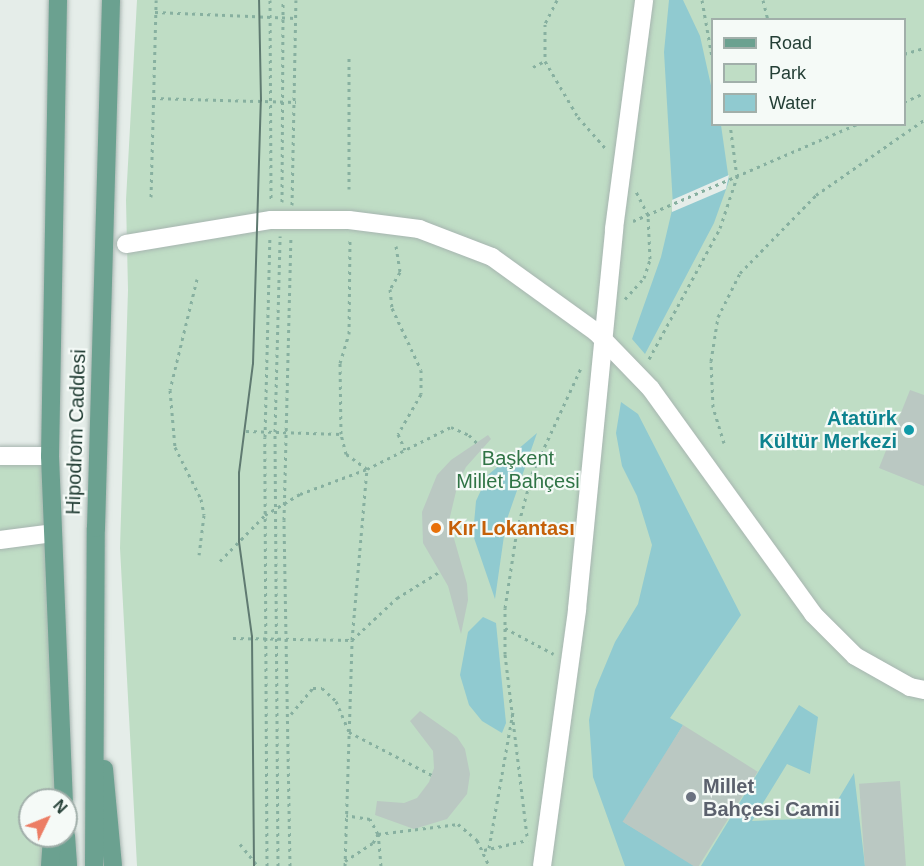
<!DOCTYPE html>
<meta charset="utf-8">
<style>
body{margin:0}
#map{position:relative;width:924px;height:866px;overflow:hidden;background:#e5ede9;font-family:Helvetica,sans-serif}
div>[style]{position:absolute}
.green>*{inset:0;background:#bfddc5}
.water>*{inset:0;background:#90cad0}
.pier>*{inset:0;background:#e5ede9}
.building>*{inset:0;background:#bac8c2;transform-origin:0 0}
.path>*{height:3px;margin-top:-1.5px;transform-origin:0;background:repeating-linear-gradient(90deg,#87b0a0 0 3px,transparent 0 7.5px)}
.roads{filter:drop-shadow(0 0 2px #a7b5b0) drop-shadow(0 0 2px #a7b5b0)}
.minor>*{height:18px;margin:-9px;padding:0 9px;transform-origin:9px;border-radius:9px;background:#fff}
.major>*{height:18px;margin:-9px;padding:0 9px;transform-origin:9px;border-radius:9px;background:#6ba190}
.tram>*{height:1.5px;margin:-0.75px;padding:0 0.75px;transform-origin:0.75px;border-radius:0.75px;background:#5f7a71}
.dots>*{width:16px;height:16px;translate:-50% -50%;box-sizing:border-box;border:3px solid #f5faf7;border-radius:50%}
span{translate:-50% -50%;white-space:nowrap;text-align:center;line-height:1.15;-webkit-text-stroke:4.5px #f5faf7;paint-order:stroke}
.culture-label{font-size:20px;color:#0d838f;font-weight:700}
.right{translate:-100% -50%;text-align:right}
.street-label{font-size:20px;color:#243f36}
.park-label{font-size:20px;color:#307446}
.food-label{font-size:20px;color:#c56008;font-weight:700}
.left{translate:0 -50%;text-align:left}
.worship-label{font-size:20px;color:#5b616d;font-weight:700}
.legend{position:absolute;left:711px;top:18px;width:195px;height:108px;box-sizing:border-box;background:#f5faf7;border:2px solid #a1afaa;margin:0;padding:8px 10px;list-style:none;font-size:18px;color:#243f36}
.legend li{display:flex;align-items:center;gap:12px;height:30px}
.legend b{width:30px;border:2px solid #a1afaa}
.north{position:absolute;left:18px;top:788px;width:60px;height:60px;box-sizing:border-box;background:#f5faf7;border:2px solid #a1afaa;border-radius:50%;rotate:47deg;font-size:16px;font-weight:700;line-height:24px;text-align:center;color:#243f36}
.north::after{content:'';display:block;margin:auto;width:21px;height:27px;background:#ec7d64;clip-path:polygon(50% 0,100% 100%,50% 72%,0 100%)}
</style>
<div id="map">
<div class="green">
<i style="clip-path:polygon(evenodd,137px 0,924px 0,924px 866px,137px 866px,120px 548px,128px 290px,126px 200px,137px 0,712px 20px,904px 20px,904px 124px,712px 124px,712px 20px)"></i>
<i style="clip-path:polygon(0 456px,50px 456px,59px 706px,54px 800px,30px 800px,30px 836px,52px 836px,50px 866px,0 866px)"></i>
</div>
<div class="water">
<i style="clip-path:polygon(669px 0,683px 0,700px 36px,712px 90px,712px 124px,721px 125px,729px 181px,714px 223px,645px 354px,632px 339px,661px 257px,673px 206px,664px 52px)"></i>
<i style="clip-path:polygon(621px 402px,638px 414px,741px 615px,670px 718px,683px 725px,625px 823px,696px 866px,625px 866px,593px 777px,589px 720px,595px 690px,615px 642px,638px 604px,652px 545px,637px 496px,622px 466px,616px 433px)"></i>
<i style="clip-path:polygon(537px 433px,506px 522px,495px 599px,473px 535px,476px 501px,488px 475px)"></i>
<i style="clip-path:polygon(483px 617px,496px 623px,506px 723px,502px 733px,482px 721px,469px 705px,460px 675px,468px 632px)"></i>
<i style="clip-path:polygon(799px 705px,818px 717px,810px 774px,787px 764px,752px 821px,827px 818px,854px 773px,865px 866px,701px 866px)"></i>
</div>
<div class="pier">
<i style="clip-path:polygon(729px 175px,726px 189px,672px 212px,672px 200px)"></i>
</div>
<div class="building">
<i style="clip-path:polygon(910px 390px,924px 395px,924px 486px,879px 468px)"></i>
<i style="clip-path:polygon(488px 435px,491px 439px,466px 467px,458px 483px,449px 521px,467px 584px,468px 600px,461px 634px,448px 586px,423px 543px,422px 512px,437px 475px,451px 460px)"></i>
<i style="clip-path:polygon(420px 711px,457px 737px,465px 749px,470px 774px,467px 794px,447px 819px,414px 829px,375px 815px,377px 801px,404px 803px,417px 798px,429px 782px,434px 768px,433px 751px,410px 721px)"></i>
<i style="left:683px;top:725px;width:88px;height:114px;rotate:32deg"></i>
<i style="left:900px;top:781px;width:85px;height:41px;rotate:86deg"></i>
</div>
<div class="path">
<i style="left:270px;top:0;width:202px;rotate:89.7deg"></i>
<i style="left:557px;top:0;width:27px;rotate:117deg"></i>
<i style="left:545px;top:24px;width:37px;rotate:90deg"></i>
<i style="left:545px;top:61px;width:65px;rotate:59.5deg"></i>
<i style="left:578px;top:117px;width:44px;rotate:48.7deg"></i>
<i style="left:702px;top:0;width:58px;rotate:80deg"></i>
<i style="left:763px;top:0;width:21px;rotate:76deg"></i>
<i style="left:155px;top:12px;width:141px;rotate:2.4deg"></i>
<i style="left:904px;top:54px;width:21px;rotate:-17deg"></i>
<i style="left:533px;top:67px;width:13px;rotate:-27deg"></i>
<i style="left:153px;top:98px;width:143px;rotate:1.6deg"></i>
<i style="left:904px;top:102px;width:22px;rotate:-24deg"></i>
<i style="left:349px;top:189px;width:133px;rotate:-90deg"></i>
<i style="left:151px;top:197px;width:197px;rotate:-88.5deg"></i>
<i style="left:282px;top:202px;width:202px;rotate:-89.7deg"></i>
<i style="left:292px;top:205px;width:205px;rotate:-88.9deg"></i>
<i style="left:633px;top:221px;width:244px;rotate:-23.4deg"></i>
<i style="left:396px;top:246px;width:26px;rotate:81deg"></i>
<i style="left:400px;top:272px;width:20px;rotate:120deg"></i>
<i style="left:390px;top:289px;width:19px;rotate:84deg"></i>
<i style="left:392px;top:308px;width:68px;rotate:64.9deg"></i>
<i style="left:421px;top:370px;width:24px;rotate:90deg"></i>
<i style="left:421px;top:394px;width:46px;rotate:119.9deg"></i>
<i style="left:398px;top:434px;width:17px;rotate:66deg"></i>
<i style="left:197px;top:279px;width:114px;rotate:103.7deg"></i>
<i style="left:170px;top:390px;width:57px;rotate:85deg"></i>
<i style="left:175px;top:447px;width:58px;rotate:63.4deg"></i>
<i style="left:201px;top:499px;width:16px;rotate:79deg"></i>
<i style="left:204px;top:515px;width:40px;rotate:97.1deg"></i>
<i style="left:625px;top:299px;width:28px;rotate:-48deg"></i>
<i style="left:644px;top:278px;width:20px;rotate:-72deg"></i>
<i style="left:650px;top:259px;width:44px;rotate:-92.6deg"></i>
<i style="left:648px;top:215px;width:27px;rotate:-117deg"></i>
<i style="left:649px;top:359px;width:149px;rotate:-61.5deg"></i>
<i style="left:720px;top:228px;width:54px;rotate:-71.6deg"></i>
<i style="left:737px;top:177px;width:53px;rotate:-97.5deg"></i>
<i style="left:246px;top:431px;width:95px;rotate:1.8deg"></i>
<i style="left:724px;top:443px;width:38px;rotate:-107deg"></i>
<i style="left:713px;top:407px;width:46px;rotate:-92.5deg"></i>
<i style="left:711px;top:361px;width:45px;rotate:-81deg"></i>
<i style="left:718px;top:317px;width:49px;rotate:-63.4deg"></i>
<i style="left:740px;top:273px;width:109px;rotate:-45.7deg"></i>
<i style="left:816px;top:195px;width:131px;rotate:-34.8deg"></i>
<i style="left:220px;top:561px;width:64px;rotate:-45.6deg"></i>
<i style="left:265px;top:515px;width:41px;rotate:-31deg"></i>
<i style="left:300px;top:494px;width:72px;rotate:-20.5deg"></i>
<i style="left:367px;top:469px;width:94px;rotate:-26.6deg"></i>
<i style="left:451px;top:427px;width:20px;rotate:24deg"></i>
<i style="left:469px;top:435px;width:11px;rotate:45deg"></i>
<i style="left:505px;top:628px;width:55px;rotate:28deg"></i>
<i style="left:233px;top:638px;width:119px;rotate:1deg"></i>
<i style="left:352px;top:640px;width:172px;rotate:-85deg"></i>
<i style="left:367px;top:469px;width:26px;rotate:-144deg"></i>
<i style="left:346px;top:454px;width:21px;rotate:-104deg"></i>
<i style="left:341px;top:434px;width:71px;rotate:-90.8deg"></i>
<i style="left:340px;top:363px;width:30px;rotate:-73deg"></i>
<i style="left:349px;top:334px;width:96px;rotate:-89.4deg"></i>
<i style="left:291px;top:714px;width:34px;rotate:-50deg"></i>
<i style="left:313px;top:688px;width:9px"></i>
<i style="left:322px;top:688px;width:19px;rotate:43deg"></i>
<i style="left:336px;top:701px;width:34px;rotate:67deg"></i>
<i style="left:349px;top:732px;width:93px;rotate:27.4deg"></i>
<i style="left:527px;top:836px;width:183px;rotate:-96.9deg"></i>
<i style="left:505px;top:654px;width:46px;rotate:-90deg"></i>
<i style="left:505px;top:608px;width:79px;rotate:-81.3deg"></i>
<i style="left:517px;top:530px;width:58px;rotate:-75deg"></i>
<i style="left:532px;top:474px;width:119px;rotate:-65.2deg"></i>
<i style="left:240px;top:844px;width:28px;rotate:51deg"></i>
<i style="left:489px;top:848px;width:138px;rotate:-80deg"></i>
<i style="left:484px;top:850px;width:45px;rotate:-12.8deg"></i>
<i style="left:345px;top:861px;width:33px;rotate:-33deg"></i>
<i style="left:373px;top:843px;width:10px;rotate:-61deg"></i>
<i style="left:378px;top:834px;width:17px;rotate:-118deg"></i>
<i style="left:370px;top:819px;width:24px;rotate:-171deg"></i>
<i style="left:267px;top:866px;width:429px;rotate:-90.3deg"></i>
<i style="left:265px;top:437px;width:201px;rotate:-88.6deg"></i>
<i style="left:278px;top:866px;width:434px;rotate:-90.4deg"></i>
<i style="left:275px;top:432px;width:196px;rotate:-88.5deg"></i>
<i style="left:290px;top:866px;width:346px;rotate:-91deg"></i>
<i style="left:284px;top:520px;width:282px;rotate:-88.6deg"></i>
<i style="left:345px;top:866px;width:226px;rotate:-88.2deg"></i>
<i style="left:352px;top:640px;width:62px;rotate:-43deg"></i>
<i style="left:397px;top:598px;width:49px;rotate:-31.8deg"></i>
<i style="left:381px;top:866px;width:32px;rotate:-95deg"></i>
<i style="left:378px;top:834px;width:81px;rotate:-7.1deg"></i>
<i style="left:458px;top:824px;width:25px;rotate:40deg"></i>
<i style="left:477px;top:840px;width:29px;rotate:65deg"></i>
</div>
<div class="roads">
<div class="minor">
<i style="left:126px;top:244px;width:147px;rotate:-9.4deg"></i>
<i style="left:271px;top:220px;width:78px"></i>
<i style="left:349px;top:220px;width:71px;rotate:7.3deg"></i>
<i style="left:419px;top:229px;width:78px;rotate:21deg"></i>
<i style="left:492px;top:257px;width:128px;rotate:35.8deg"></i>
<i style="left:596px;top:332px;width:79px;rotate:46deg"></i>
<i style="left:651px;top:389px;width:277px;rotate:54.2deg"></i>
<i style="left:813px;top:614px;width:59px;rotate:45deg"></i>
<i style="left:855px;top:656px;width:63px;rotate:29.4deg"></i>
<i style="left:910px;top:687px;width:14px;rotate:12deg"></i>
<i style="left:0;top:456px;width:50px"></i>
<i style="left:0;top:540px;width:53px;rotate:-7.5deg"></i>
<i style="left:542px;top:866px;width:259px;rotate:-82.2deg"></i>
<i style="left:577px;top:609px;width:382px;rotate:-84.4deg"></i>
<i style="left:614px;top:229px;width:231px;rotate:-82.5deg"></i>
</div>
<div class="major">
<i style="left:58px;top:0;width:456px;rotate:91deg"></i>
<i style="left:50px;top:456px;width:344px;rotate:87.7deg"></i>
<i style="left:104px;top:769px;width:97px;rotate:84.7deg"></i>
<i style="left:66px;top:836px;width:30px;rotate:86deg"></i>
<i style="left:50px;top:866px;width:30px;rotate:-86deg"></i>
<i style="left:94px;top:866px;width:338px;rotate:-89.7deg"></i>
<i style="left:96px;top:528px;width:528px;rotate:-88.37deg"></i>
</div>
</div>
<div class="tram">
<i style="left:254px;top:866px;width:229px;rotate:-90.5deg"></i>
<i style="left:252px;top:637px;width:96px;rotate:-97.8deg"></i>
<i style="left:239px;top:542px;width:69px;rotate:-90deg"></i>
<i style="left:239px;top:473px;width:110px;rotate:-82.7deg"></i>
<i style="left:253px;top:364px;width:263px;rotate:-88.3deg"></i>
<i style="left:261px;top:101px;width:101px;rotate:-91.1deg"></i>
</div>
<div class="dots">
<i style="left:909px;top:430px;background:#0f9aa8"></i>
<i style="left:436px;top:528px;background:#e8710a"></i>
<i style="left:691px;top:797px;background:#6b7280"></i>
</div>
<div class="culture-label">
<span class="right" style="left:897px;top:430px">Atatürk<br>Kültür Merkezi</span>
</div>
<div class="street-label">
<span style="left:76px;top:432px;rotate:-88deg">Hipodrom Caddesi</span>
</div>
<div class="park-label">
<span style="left:518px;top:470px">Başkent<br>Millet Bahçesi</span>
</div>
<div class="food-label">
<span class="left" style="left:448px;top:528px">Kır Lokantası</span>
</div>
<div class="worship-label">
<span class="left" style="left:703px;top:798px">Millet<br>Bahçesi Camii</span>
</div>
<ul class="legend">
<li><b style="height:8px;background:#6ba190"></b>Road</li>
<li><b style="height:16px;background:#bfddc5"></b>Park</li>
<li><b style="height:16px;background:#90cad0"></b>Water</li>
</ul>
<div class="north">N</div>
</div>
